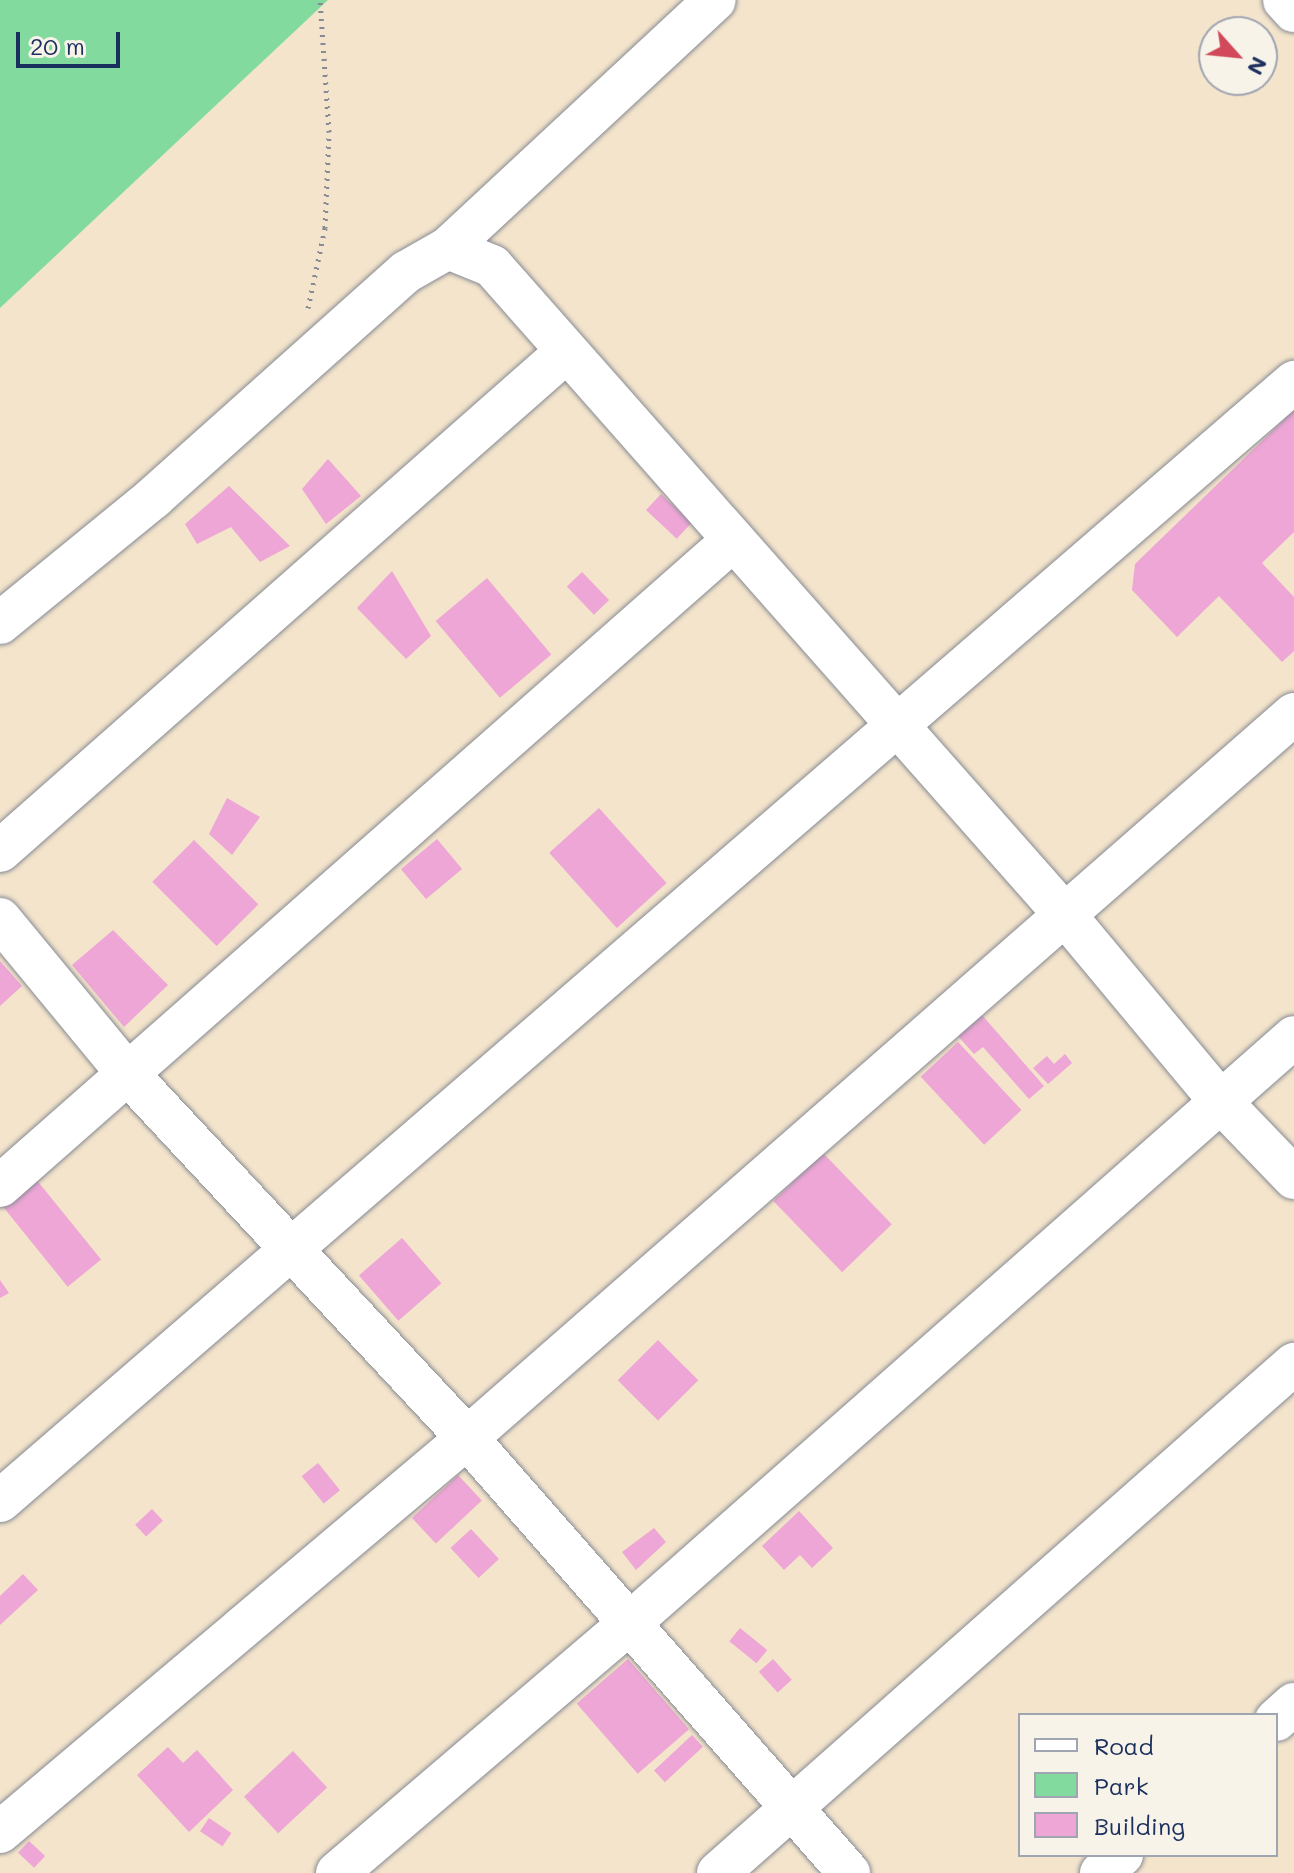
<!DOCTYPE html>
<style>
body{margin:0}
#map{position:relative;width:1294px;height:1873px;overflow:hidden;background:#f3e4cb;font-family:Mali,sans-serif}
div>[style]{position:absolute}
.green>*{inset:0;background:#83da9e}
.building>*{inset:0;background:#eda6d5;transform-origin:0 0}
.path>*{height:5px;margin-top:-2.5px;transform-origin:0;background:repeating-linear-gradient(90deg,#878a94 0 2px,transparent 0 8px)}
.roads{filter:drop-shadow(0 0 2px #878a94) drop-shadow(0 0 2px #878a94)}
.minor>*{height:42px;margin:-21px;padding:0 21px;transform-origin:21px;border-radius:21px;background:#fff}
span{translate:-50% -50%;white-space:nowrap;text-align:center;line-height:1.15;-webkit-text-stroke:6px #f7f3e8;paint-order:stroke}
.legend{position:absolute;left:1018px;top:1713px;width:260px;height:144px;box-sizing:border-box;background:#f7f3e8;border:2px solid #9fa5b1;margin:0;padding:10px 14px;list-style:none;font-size:24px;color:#1b2f5e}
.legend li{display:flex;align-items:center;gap:16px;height:40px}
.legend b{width:40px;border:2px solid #9fa5b1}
.north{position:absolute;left:1198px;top:16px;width:80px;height:80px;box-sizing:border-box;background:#f7f3e8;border:2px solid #9fa5b1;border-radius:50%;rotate:117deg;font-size:22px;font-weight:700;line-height:32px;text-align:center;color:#1b2f5e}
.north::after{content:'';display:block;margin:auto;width:28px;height:36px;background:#d1495b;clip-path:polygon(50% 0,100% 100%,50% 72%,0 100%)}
.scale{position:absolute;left:16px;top:32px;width:104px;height:36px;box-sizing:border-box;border:4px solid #1b2f5e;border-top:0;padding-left:10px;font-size:24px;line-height:28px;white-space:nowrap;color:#1b2f5e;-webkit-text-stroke:6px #f7f3e8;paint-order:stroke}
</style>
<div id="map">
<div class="green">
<i style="clip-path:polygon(0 0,328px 0,0 308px)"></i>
</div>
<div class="building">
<i style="clip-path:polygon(1294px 410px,1294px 532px,1262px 563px,1294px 597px,1294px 651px,1282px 662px,1219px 596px,1177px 637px,1132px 590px,1135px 564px)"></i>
<i style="clip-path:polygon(328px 459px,361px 496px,326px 524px,302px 489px)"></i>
<i style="clip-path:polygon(229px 486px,290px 546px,260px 562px,231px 527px,197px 544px,185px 524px)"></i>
<i style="left:661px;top:494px;width:42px;height:22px;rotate:43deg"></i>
<i style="clip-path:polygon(392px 571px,431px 636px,406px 659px,357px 608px)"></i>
<i style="left:582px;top:572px;width:39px;height:21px;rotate:46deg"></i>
<i style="left:487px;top:578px;width:100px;height:67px;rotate:50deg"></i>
<i style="clip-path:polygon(227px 798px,260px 817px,232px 855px,209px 834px)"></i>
<i style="left:599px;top:808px;width:101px;height:67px;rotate:48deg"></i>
<i style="left:437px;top:839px;width:39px;height:47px;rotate:50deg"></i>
<i style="left:194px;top:840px;width:91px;height:59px;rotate:45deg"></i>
<i style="clip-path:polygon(113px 930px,168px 985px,124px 1027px,72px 965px)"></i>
<i style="clip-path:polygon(0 961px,22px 986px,0 1006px)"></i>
<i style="clip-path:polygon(981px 1014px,1044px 1086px,1029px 1099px,983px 1047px,974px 1054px,957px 1035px)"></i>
<i style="left:958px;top:1042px;width:93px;height:51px;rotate:47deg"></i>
<i style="clip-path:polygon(1065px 1054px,1072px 1063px,1048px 1084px,1033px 1068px,1047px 1056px,1054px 1064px)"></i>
<i style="left:823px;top:1153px;width:99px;height:69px;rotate:46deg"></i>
<i style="left:35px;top:1178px;width:105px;height:43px;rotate:51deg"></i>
<i style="left:402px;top:1238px;width:60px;height:57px;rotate:49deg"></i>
<i style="clip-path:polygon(0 1280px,9px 1293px,0 1298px)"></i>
<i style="left:658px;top:1340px;width:57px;height:57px;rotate:45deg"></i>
<i style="left:318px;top:1463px;width:35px;height:21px;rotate:51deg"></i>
<i style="left:458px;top:1475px;width:35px;height:63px;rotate:47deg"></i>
<i style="left:152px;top:1509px;width:16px;height:23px;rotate:47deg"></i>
<i style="clip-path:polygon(799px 1511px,833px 1548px,812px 1568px,800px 1555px,784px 1570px,762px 1546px)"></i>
<i style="clip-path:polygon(654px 1528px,666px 1542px,636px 1570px,622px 1552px)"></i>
<i style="left:471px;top:1529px;width:41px;height:28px;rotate:47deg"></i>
<i style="clip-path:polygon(23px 1574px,38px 1590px,0 1625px,0 1596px)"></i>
<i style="left:740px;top:1628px;width:35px;height:17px;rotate:39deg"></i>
<i style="left:628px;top:1659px;width:93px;height:68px;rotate:49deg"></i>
<i style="left:773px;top:1659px;width:28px;height:19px;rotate:48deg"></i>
<i style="left:692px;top:1735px;width:16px;height:52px;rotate:47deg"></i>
<i style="clip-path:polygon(168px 1747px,183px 1763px,197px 1750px,233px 1790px,189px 1832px,137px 1775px)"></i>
<i style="left:293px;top:1751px;width:50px;height:67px;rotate:47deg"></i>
<i style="left:209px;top:1818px;width:27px;height:16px;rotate:34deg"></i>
<i style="left:29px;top:1841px;width:22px;height:16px;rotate:43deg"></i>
</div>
<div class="path">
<i style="left:308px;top:308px;width:82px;rotate:-78deg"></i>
<i style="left:325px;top:228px;width:96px;rotate:-87.6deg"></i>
<i style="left:329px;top:132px;width:132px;rotate:-93.9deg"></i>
</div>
<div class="roads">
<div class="minor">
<i style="left:1284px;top:0;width:15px;rotate:48deg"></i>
<i style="left:448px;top:248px;width:364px;rotate:-42.9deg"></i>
<i style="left:0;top:623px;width:198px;rotate:-39.2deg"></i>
<i style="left:153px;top:498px;width:339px;rotate:-41.8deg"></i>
<i style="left:406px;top:272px;width:48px;rotate:-29.7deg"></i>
<i style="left:448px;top:248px;width:48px;rotate:22.2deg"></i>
<i style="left:492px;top:266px;width:866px;rotate:48.56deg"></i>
<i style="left:1065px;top:915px;width:242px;rotate:50.2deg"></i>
<i style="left:1220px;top:1101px;width:107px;rotate:46.1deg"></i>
<i style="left:0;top:851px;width:755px;rotate:-41.4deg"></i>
<i style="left:0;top:919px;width:200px;rotate:50.5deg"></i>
<i style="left:127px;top:1073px;width:499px;rotate:47deg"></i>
<i style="left:467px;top:1438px;width:579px;rotate:48.71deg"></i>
<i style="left:0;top:1186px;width:976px;rotate:-41.38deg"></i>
<i style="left:0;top:1501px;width:1711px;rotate:-40.85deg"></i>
<i style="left:1276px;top:1720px;width:24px;rotate:-42deg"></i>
<i style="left:0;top:1832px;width:611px;rotate:-40.15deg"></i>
<i style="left:467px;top:1438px;width:1099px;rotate:-41.2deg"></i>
<i style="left:337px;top:1873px;width:387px;rotate:-40.5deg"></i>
<i style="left:631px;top:1622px;width:884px;rotate:-41.42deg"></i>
<i style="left:718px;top:1873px;width:769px;rotate:-41.47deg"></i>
<i style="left:1101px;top:1873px;width:28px;rotate:-41deg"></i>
</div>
</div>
<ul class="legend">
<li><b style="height:10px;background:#fff"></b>Road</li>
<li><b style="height:22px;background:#83da9e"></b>Park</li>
<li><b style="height:22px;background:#eda6d5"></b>Building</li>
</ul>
<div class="north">N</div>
<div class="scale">20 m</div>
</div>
